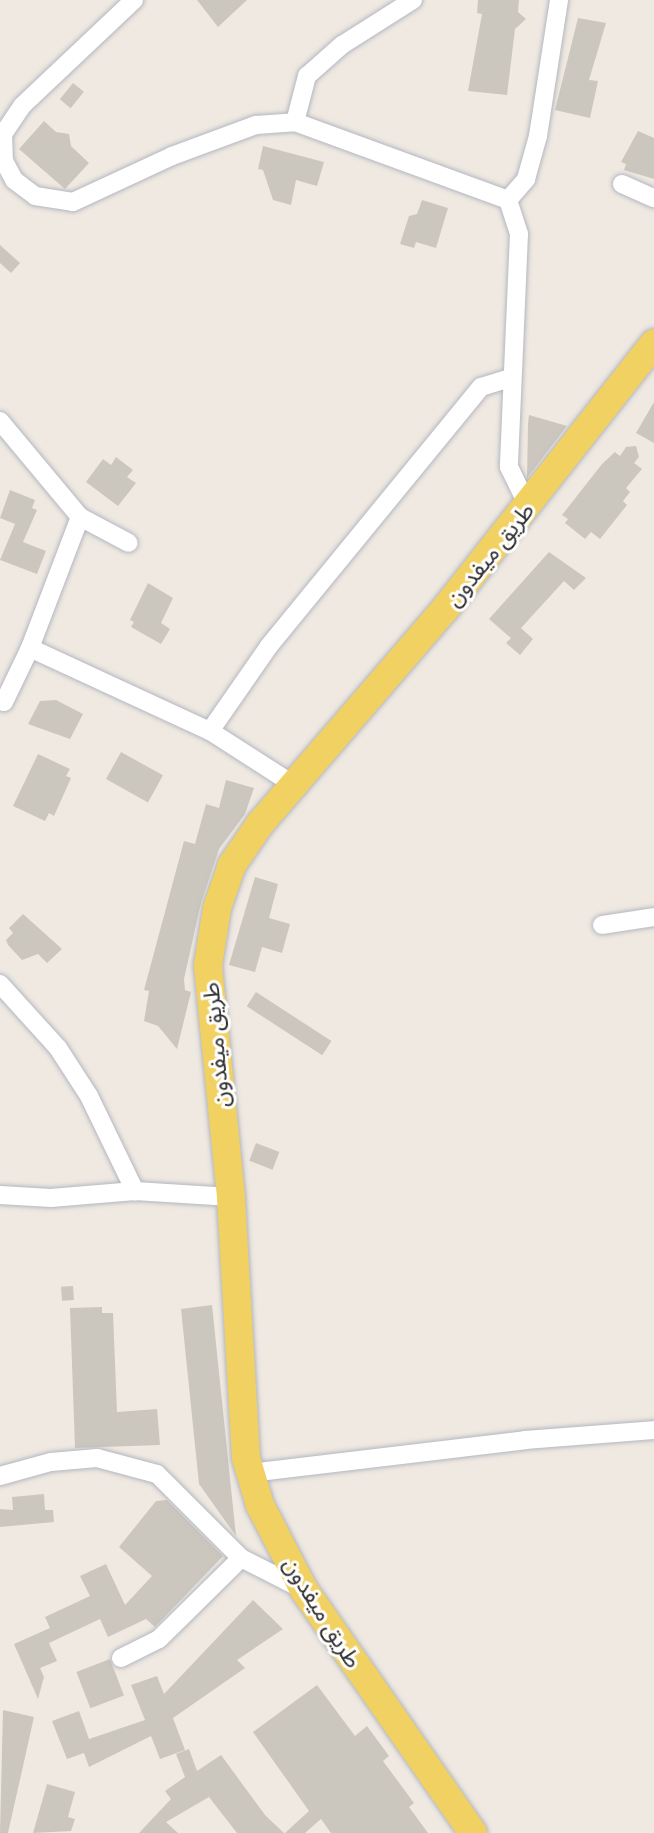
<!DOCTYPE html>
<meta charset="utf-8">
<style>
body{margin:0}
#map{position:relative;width:654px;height:1833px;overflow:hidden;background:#efe9e1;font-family:"Golos Text","Noto Sans Arabic",sans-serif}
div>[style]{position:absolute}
.building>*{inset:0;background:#cbc7bf;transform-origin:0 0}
.roads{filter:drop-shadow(0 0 2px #b4b7c1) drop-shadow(0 0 2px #b4b7c1)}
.street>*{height:18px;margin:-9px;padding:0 9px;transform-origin:9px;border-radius:9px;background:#fff}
.primary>*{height:28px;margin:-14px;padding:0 14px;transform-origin:14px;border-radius:14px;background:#f2d163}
span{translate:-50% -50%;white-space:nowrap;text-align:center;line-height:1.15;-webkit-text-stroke:6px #fff;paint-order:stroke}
.street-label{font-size:23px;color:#2e2e2e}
</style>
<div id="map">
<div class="building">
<i style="clip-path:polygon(197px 0,247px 0,218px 27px)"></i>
<i style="clip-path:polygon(478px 0,519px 0,518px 12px,526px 19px,515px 29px,507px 95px,468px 91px,482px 14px,477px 13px)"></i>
<i style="clip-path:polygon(578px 18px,606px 23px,589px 80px,598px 81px,590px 118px,555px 110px)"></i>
<i style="left:73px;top:83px;width:14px;height:21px;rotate:39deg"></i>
<i style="clip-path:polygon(44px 121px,56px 132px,69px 134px,71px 146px,89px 163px,65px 189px,19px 149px)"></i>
<i style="clip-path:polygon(638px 131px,654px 138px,654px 179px,624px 170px,626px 164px,621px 162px)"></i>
<i style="clip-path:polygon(263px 146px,324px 162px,317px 186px,296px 180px,291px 205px,273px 200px,263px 170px,258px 169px)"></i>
<i style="clip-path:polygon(422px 200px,448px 208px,436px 248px,416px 242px,414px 248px,400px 244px,409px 216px,417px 214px)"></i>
<i style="clip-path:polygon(0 245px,20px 263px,11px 273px,0 263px)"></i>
<i style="clip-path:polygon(654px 402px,654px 443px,636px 433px)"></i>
<i style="clip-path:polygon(529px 415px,567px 426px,527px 478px,528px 424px)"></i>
<i style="clip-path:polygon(636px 446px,639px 457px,634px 463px,642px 469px,626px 488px,630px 492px,623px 501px,627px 505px,600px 539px,591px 532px,585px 539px,565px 523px,568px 519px,562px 515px,602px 464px,615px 452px,620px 456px,626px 447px)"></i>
<i style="clip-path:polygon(116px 457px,133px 470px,127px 477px,136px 483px,118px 506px,86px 482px,103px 459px,111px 465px)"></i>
<i style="clip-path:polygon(10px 490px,35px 500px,32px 508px,37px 510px,23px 542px,46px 551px,37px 574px,0 560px,15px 524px,0 518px)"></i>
<i style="clip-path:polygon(549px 552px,586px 578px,574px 590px,564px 581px,521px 628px,533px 639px,520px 655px,506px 643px,511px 638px,489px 619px)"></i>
<i style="clip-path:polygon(148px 583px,173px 598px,161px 623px,170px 629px,161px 644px,131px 627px,134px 622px,130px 620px)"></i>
<i style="clip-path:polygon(56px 700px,83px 714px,70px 739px,28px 724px,40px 701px)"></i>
<i style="left:121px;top:752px;width:48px;height:31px;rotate:29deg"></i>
<i style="clip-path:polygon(38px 754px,70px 769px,66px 776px,71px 778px,54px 816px,49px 813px,45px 821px,13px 806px)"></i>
<i style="clip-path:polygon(226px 780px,254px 788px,245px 814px,219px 849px,201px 903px,184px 979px,185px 990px,191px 992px,177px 1049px,158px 1026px,144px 1021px,149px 991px,144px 990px,184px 841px,195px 844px,206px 804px,219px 808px)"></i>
<i style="clip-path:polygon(255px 877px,278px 884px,269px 918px,290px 924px,282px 953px,262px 947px,255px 972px,229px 965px)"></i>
<i style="clip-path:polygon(23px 914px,62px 949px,47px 963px,38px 954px,22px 960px,8px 945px,6px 940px,13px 933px,9px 928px)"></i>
<i style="left:256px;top:992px;width:90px;height:17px;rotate:33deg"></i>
<i style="left:256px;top:1143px;width:25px;height:19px;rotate:21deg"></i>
<i style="left:73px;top:1286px;width:14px;height:12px;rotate:86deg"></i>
<i style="clip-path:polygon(212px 1305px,236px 1536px,199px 1484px,181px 1309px)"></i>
<i style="clip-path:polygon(102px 1307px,102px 1313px,113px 1313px,117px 1412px,157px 1409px,160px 1445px,75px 1448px,70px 1308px)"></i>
<i style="clip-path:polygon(44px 1494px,45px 1510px,53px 1510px,54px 1522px,0 1527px,0 1509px,13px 1510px,12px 1497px)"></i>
<i style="clip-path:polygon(167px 1500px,223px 1556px,155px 1627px,146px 1619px,108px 1637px,100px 1619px,49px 1643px,57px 1661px,40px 1668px,44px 1677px,38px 1699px,14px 1644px,50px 1628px,45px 1617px,90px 1596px,80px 1576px,106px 1564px,125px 1605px,152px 1576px,119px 1547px,156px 1501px)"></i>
<i style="clip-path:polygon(253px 1600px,283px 1629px,237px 1660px,245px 1668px,173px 1718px,185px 1750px,160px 1759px,151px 1736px,89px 1767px,84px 1753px,67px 1759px,52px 1721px,79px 1711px,89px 1739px,145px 1720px,131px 1685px,157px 1676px,164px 1694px)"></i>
<i style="left:110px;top:1659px;width:39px;height:36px;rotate:69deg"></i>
<i style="clip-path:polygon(317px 1685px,355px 1736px,367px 1726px,389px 1756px,383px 1761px,414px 1803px,409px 1807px,428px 1833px,331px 1833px,321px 1819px,305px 1833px,285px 1833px,309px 1811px,253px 1732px)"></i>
<i style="clip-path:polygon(3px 1710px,34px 1717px,8px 1833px,0 1833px)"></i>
<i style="clip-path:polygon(189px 1749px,197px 1771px,221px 1755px,265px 1815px,284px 1833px,237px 1833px,209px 1797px,166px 1822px,178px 1833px,139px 1833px,171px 1799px,165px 1791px,185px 1777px,176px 1754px)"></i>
<i style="clip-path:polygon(47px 1784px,75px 1792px,68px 1817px,75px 1819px,71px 1831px,33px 1833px)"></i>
</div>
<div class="roads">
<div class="street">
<i style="left:134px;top:0;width:154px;rotate:136.6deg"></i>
<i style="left:22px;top:106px;width:34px;rotate:124deg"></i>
<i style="left:3px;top:134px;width:27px;rotate:88deg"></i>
<i style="left:4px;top:161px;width:21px;rotate:62deg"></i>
<i style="left:14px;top:180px;width:26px;rotate:37deg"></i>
<i style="left:35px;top:196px;width:38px;rotate:9deg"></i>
<i style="left:73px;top:202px;width:109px;rotate:-24.9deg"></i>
<i style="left:172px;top:156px;width:90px;rotate:-20.3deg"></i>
<i style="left:256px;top:125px;width:39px;rotate:-4deg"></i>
<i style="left:295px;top:122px;width:227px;rotate:20.1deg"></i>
<i style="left:508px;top:200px;width:36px;rotate:72deg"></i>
<i style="left:519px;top:234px;width:233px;rotate:92.5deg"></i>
<i style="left:509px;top:467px;width:43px;rotate:64deg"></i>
<i style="left:295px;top:122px;width:48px;rotate:-75.4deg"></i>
<i style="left:307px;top:76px;width:47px;rotate:-41.5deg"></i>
<i style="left:342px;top:45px;width:84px;rotate:-32.4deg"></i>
<i style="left:622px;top:184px;width:35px;rotate:24deg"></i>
<i style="left:508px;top:200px;width:28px;rotate:-49deg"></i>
<i style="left:526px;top:179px;width:45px;rotate:-74.4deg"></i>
<i style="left:538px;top:136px;width:138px;rotate:-81.2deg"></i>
<i style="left:0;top:421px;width:125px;rotate:50.2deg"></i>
<i style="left:80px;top:517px;width:140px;rotate:110.9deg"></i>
<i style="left:30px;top:648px;width:60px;rotate:115.7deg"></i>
<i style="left:80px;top:517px;width:55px;rotate:28deg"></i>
<i style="left:30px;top:648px;width:198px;rotate:24.8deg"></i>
<i style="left:210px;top:731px;width:96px;rotate:32.7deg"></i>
<i style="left:210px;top:731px;width:103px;rotate:-55.2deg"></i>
<i style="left:269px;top:646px;width:335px;rotate:-50.7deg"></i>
<i style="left:481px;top:387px;width:31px;rotate:-17deg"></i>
<i style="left:602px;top:925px;width:53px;rotate:-8.7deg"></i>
<i style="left:0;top:984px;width:86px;rotate:47.8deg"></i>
<i style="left:58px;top:1048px;width:57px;rotate:57.1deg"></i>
<i style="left:89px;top:1096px;width:106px;rotate:64.2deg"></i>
<i style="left:0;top:1195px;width:51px;rotate:3.4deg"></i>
<i style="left:51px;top:1198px;width:84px;rotate:-4.8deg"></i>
<i style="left:135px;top:1191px;width:96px;rotate:3.6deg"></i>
<i style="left:250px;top:1473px;width:277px;rotate:-6.8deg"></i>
<i style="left:525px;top:1440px;width:129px;rotate:-4.4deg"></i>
<i style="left:0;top:1476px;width:53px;rotate:-15.4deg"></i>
<i style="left:51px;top:1462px;width:46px;rotate:-5deg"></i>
<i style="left:97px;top:1458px;width:62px;rotate:14.9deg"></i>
<i style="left:157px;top:1474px;width:119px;rotate:45deg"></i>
<i style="left:241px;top:1558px;width:71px;rotate:26.9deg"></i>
<i style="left:121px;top:1658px;width:42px;rotate:-26.6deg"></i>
<i style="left:159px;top:1639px;width:115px;rotate:-44.6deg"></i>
</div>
<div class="primary">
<i style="left:473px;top:1833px;width:296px;rotate:-124.8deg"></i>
<i style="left:304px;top:1590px;width:96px;rotate:-117.4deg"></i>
<i style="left:260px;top:1505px;width:49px;rotate:-106.6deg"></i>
<i style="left:246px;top:1458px;width:261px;rotate:-93.3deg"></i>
<i style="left:231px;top:1197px;width:233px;rotate:-95.7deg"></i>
<i style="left:208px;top:965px;width:58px;rotate:-81deg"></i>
<i style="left:217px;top:908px;width:46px;rotate:-70.8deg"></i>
<i style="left:232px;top:865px;width:50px;rotate:-55.7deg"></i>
<i style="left:260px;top:824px;width:284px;rotate:-49.3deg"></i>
<i style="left:445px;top:609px;width:338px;rotate:-51.8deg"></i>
</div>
</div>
<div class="street-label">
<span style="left:489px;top:554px;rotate:-51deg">طريق ميفدون</span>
<span style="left:215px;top:1045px;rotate:-95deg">طريق ميفدون</span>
<span style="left:323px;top:1612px;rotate:58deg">طريق ميفدون</span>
</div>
</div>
